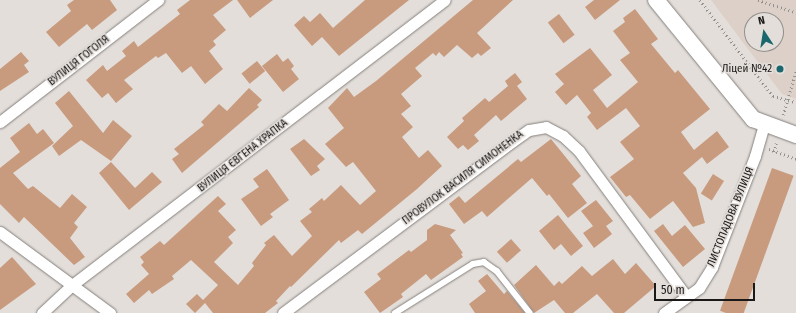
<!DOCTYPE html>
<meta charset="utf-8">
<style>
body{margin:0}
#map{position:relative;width:796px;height:313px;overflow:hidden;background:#e3deda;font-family:"Fira Sans Condensed",sans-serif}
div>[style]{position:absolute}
.built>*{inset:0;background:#ddd0c8}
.building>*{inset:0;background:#c89b7f;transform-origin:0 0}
.path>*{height:2.5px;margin-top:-1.25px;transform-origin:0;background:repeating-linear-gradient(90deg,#94908e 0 1px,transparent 0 4px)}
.roads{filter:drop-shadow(0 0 1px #85807d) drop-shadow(0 0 1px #85807d)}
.lane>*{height:5.5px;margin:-2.75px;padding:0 2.75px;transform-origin:2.75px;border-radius:2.75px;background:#fff}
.street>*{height:11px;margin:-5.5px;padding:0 5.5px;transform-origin:5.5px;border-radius:5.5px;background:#fff}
.secondary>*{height:16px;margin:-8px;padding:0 8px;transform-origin:8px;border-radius:8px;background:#fff}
.dots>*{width:11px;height:11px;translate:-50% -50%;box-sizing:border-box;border:2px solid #e3deda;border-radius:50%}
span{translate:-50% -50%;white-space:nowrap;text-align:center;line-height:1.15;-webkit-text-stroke:3px #e3deda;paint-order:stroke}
.street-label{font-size:11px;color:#1b1918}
.poi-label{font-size:11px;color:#1b1918}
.right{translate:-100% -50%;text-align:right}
.north{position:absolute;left:744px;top:12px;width:40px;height:40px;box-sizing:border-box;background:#e3deda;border:1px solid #938f8c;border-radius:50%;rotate:348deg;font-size:11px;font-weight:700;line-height:16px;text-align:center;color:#1b1918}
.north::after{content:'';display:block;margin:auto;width:14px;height:18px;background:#1a676d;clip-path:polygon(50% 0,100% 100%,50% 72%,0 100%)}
.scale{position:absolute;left:654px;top:283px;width:101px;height:18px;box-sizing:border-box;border:2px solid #1b1918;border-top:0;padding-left:5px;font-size:12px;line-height:14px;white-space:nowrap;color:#1b1918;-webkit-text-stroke:3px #e3deda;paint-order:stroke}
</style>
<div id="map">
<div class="built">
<i style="clip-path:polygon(evenodd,711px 0,796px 0,796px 99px,782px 94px,711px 0,752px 20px,776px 20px,776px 44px,752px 44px,752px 20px)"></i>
</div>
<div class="building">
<i style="clip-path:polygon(74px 0,110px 0,117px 10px,92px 30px,87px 24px,59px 47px,46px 32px,71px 11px,67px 5px)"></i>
<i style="clip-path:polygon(190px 0,233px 0,213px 15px,226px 30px,213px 41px,216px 45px,209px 51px,223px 69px,205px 84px,191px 66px,182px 73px,166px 53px,158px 58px,156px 56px,124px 80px,133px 89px,116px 103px,108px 93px,102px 98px,86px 80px,103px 65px,107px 71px,126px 56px,122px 51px,134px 41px,138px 47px,180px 14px,177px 10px)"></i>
<i style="clip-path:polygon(237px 0,273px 0,250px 18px)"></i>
<i style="clip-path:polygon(365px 0,409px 0,339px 56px,322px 37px,312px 46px,294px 25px,304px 16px,310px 22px,320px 13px,333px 28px)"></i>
<i style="clip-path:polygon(473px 0,513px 0,477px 33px,491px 48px,481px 56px,478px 53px,472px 58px,457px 45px,444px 57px,439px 52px,436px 56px,433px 53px,415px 68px,422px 76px,401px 94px,411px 106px,401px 114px,413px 127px,402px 137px,419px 158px,428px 150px,442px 166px,417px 189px,362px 234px,358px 230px,341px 243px,339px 240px,291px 287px,290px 286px,276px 301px,278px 303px,265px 313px,213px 313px,205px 303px,195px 313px,186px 304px,197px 294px,203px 300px,218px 285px,191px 260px,172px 276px,174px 279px,152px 294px,149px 290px,134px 303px,126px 294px,149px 274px,141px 265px,144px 262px,140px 257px,160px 241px,164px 245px,218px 196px,226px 204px,218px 211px,236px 230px,228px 237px,233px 243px,214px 262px,238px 285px,254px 266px,252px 263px,266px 245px,264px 243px,274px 235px,292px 256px,312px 236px,300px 221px,312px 212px,309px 209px,322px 198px,324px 201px,341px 185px,360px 205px,376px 191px,353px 162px,346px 167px,325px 144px,344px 128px,328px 108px,347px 88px,354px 97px,376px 81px)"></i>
<i style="clip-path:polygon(594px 0,620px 0,595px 20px,585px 7px)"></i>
<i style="clip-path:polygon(635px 9px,658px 39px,651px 44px,675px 73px,678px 70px,710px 109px,681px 132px,694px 150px,717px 131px,729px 147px,707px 164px,702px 157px,683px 173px,696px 188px,705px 223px,693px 227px,673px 201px,650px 219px,630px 195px,626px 197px,610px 177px,634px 159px,620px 142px,640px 126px,626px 108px,597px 130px,587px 117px,591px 113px,577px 95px,566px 105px,555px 92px,564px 84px,555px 74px,590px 48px,612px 75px,593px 90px,607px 108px,638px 82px,620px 60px,630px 53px,613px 31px,625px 22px,623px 18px)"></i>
<i style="left:559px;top:14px;width:26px;height:14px;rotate:53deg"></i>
<i style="clip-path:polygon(21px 52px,29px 61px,24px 65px,29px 72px,0 91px,0 69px)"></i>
<i style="clip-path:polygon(277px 54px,283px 62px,288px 58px,294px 66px,291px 69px,299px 79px,283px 92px,262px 66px)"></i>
<i style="left:257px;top:61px;width:13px;height:20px;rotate:51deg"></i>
<i style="clip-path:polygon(515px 73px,522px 82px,517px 86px,527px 99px,501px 121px,496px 115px,474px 135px,479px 141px,468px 150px,463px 145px,458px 149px,447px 137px,464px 121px,462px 118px,485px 98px,489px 102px,508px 86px,505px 81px)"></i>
<i style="clip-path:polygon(249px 88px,262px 100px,257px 105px,259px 107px,182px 173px,172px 159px,179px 154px,174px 149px,204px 125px,201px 122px,219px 104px,227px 111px)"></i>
<i style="clip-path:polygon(69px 91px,103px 133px,113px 120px,132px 136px,111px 161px,81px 140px,59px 156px,52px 146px,73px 126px,55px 103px)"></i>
<i style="clip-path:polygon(29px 123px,37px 134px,43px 129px,54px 143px,13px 173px,28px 189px,33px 186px,60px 208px,72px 194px,87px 207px,74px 223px,78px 227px,70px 238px,85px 257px,74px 265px,24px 217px,19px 223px,0 204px,0 168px,20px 152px,10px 138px)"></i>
<i style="clip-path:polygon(304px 139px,325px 159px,317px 166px,320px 170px,311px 176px,290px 149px)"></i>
<i style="clip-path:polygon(551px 139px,581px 176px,572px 184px,587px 203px,568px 218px,549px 194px,547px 196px,532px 178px,487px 217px,482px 211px,464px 224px,449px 204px,459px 196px,465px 203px,518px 159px,521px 162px)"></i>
<i style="clip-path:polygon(111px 162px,135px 188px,152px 172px,162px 182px,129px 210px,99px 173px)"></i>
<i style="left:772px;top:168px;width:23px;height:152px;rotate:20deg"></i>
<i style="clip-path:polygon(267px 169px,289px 200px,270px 214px,273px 217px,261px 226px,241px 199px,259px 187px,253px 179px)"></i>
<i style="left:713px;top:174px;width:13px;height:23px;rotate:32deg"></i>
<i style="clip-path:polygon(596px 200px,613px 221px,606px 226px,612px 234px,594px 248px,583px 233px,593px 226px,581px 211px)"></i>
<i style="clip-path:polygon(558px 215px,583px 246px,571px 256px,561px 244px,554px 250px,539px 231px)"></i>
<i style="clip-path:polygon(435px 224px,456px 230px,450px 235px,463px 253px,461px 254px,463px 257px,431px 280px,426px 274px,401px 294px,403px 297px,380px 313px,364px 292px,381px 279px,377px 274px,409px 250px,411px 252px,427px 240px,427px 230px)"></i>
<i style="clip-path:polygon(663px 224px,672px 236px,685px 225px,705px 249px,683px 267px,654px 231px)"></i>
<i style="left:511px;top:239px;width:15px;height:19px;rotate:48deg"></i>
<i style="clip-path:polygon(12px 257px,36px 284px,0 310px,0 268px)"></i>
<i style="clip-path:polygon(613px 259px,625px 274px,636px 263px,656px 286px,624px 313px,614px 313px,597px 294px,573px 313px,565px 313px,554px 300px,534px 313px,514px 285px,536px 265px,554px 286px,559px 281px,562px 284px,582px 266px,592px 276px)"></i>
<i style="clip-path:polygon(487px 274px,504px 294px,507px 291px,525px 313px,475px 313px,469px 304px,486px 291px,478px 281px)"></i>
</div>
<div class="path">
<i style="left:700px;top:0;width:121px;rotate:52.8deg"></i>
<i style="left:773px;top:96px;width:24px;rotate:15deg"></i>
<i style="left:758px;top:0;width:40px;rotate:18deg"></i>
<i style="left:783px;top:115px;width:46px;rotate:-73.5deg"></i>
<i style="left:769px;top:149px;width:29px;rotate:20deg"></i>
<i style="left:774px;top:152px;width:9px;rotate:-77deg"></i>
</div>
<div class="roads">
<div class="lane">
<i style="left:395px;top:313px;width:92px;rotate:-32.1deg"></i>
<i style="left:473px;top:264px;width:11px;rotate:-10deg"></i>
<i style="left:484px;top:262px;width:16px;rotate:35deg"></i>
<i style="left:497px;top:271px;width:53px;rotate:51.8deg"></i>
</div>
<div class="street">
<i style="left:0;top:122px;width:200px;rotate:-37.7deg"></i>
<i style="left:0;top:232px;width:137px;rotate:36.4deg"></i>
<i style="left:42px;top:313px;width:41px;rotate:-43deg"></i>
<i style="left:72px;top:285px;width:469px;rotate:-37.4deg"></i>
<i style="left:283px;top:313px;width:287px;rotate:-36.8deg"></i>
<i style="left:513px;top:141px;width:19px;rotate:-35deg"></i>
<i style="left:529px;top:130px;width:17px;rotate:-10deg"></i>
<i style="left:546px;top:127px;width:19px;rotate:28deg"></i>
<i style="left:563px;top:136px;width:22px;rotate:43deg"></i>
<i style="left:579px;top:151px;width:180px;rotate:53.6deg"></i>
<i style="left:664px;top:313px;width:43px;rotate:-35.5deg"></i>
<i style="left:699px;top:288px;width:25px;rotate:-58deg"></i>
<i style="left:712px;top:267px;width:119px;rotate:-68.8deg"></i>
<i style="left:755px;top:156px;width:32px;rotate:-74deg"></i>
</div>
<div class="secondary">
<i style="left:656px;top:0;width:154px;rotate:50.8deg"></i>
<i style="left:753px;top:119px;width:46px;rotate:20.4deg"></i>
</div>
</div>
<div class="dots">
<i style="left:780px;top:69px;background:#1a676d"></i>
</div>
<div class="street-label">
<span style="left:79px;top:61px;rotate:-38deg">ВУЛИЦЯ ГОГОЛЯ</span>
<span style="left:243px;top:156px;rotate:-38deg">ВУЛИЦЯ ЄВГЕНА ХРАПКА</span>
<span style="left:463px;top:178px;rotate:-37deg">ПРОВУЛОК ВАСИЛЯ СИМОНЕНКА</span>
<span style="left:731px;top:217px;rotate:-68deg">ЛИСТОПАДОВА ВУЛИЦЯ</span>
</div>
<div class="poi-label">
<span class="right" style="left:772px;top:69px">Ліцей №42</span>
</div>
<div class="north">N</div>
<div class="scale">50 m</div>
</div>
